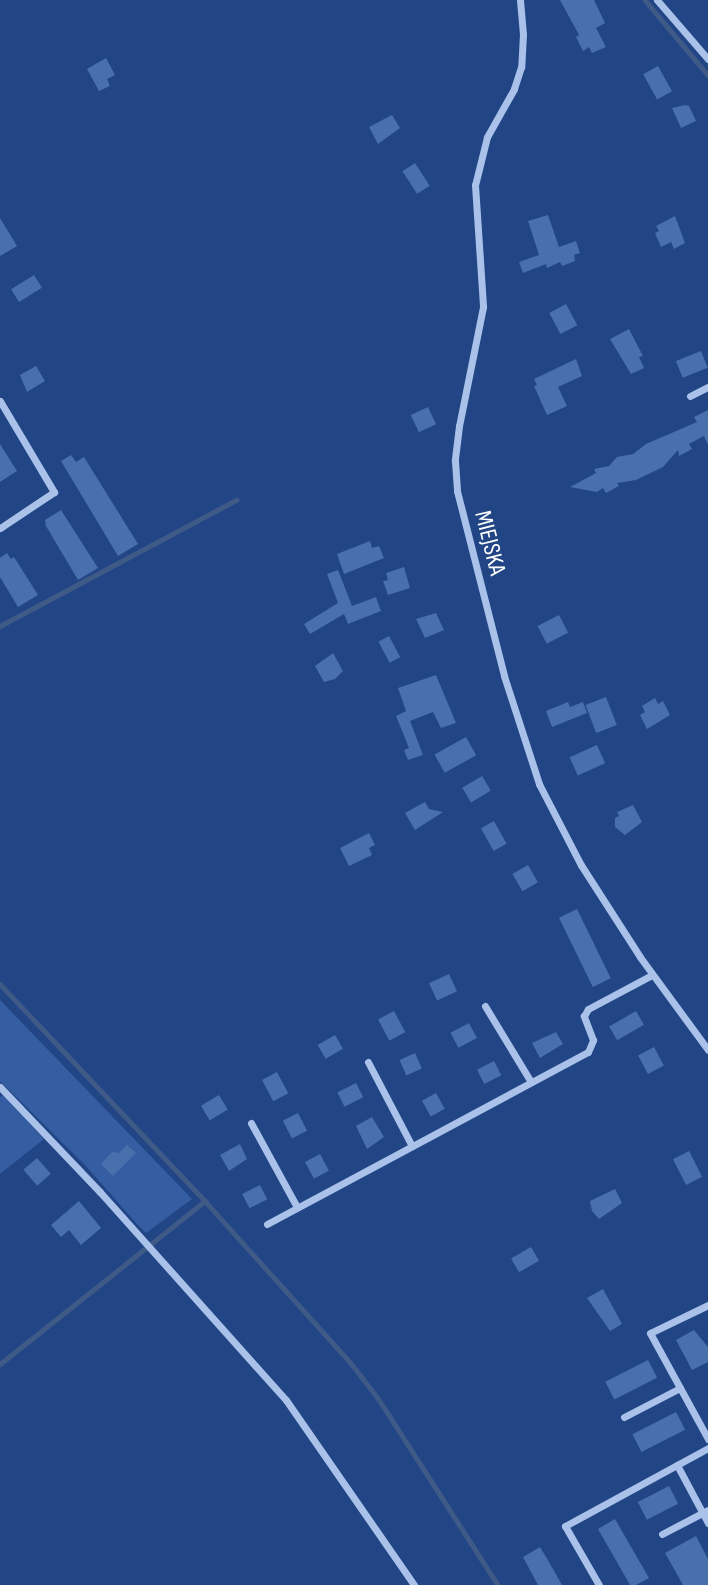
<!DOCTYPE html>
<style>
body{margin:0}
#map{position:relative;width:708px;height:1585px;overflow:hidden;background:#214585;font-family:"Sofia Sans Condensed",sans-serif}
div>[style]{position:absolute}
.green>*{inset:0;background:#355ea2}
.stream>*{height:4.5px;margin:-2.25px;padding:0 2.25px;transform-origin:2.25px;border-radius:2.25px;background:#405a88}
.building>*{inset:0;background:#4a6fad;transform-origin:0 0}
.minor>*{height:7px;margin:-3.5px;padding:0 3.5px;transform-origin:3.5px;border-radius:3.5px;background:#aac2e9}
span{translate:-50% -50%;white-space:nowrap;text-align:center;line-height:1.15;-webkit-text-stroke:7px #214585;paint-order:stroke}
.street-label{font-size:24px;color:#fff}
</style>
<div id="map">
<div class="green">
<i style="clip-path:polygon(0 1000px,192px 1199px,146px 1233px,137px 1224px,85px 1165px,0 1081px)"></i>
<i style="clip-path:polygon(3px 1095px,44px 1139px,0 1174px,0 1097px)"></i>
</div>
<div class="stream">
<i style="left:645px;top:0;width:98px;rotate:50deg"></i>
<i style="left:0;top:626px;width:268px;rotate:-28.1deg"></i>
<i style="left:0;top:984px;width:299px;rotate:46.6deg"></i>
<i style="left:205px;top:1201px;width:218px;rotate:48deg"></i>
<i style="left:351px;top:1363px;width:44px;rotate:52.4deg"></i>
<i style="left:378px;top:1398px;width:222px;rotate:57.3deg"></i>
<i style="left:0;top:1364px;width:262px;rotate:-38.5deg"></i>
</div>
<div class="building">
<i style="clip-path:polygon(560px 0,594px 0,605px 23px,596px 28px,606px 47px,592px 53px,589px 47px,583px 51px,576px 37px,579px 35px)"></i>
<i style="clip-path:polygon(106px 58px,115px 75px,107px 79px,110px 86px,99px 91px,87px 69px)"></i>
<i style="left:658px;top:66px;width:29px;height:17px;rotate:61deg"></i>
<i style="clip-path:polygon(685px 105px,689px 106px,696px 121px,681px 128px,672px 108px)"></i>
<i style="clip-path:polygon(392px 115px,400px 128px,378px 144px,369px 127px)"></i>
<i style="left:415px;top:163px;width:27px;height:15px;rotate:57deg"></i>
<i style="clip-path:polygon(548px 215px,559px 247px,576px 241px,580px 253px,574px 255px,575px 261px,562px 266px,560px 262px,547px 268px,546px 264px,523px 273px,519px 262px,539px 255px,528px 221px)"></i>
<i style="clip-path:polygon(675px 216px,685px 243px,674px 249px,671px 242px,661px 247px,655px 233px,659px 231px,656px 226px)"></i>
<i style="clip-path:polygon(0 218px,17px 246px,0 256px)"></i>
<i style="left:34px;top:275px;width:15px;height:27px;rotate:58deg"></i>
<i style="left:566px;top:304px;width:24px;height:19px;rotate:62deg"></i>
<i style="clip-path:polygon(629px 329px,643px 356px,639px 357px,644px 368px,631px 374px,610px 339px)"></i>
<i style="left:701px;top:351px;width:18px;height:27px;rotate:68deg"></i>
<i style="clip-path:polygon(576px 359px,582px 376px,558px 387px,567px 406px,547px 415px,534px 386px,537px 385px,534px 379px)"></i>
<i style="clip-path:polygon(36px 366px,45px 381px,27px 392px,20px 375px)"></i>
<i style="left:428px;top:407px;width:19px;height:19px;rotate:65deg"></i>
<i style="clip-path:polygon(708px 410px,708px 445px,704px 436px,689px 444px,692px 449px,679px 456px,678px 450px,663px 467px,636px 480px,617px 483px,619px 486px,606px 493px,603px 488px,597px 492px,570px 487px,596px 473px,594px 469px,609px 466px,617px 457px,633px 454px,646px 444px,697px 422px,694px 417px)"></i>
<i style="clip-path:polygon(0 444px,17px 471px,0 482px)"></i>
<i style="clip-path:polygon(71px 455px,76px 462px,84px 457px,138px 544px,118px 556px,61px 461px)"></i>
<i style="clip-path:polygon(61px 510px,98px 568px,78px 580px,46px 526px,45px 520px)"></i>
<i style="clip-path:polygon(370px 541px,372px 548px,379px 546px,384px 558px,344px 574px,337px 554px)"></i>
<i style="clip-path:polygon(7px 553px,11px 559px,14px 557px,38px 595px,18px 607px,0 577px,0 558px)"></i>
<i style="clip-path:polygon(404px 567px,410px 588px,388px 595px,383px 581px,388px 580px,386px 573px)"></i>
<i style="clip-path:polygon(338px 570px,352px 606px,376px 597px,381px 611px,348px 624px,344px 614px,310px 634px,304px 624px,338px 603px,327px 574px)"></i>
<i style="clip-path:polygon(436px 613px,444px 630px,425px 638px,416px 619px)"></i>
<i style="left:559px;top:615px;width:20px;height:24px;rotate:63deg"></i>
<i style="left:389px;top:636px;width:24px;height:12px;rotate:62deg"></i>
<i style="clip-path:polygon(333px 653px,343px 671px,335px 679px,324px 682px,315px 666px)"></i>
<i style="clip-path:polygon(436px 675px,456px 723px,441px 728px,433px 712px,410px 721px,423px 755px,408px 760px,404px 750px,409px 748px,396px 716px,406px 711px,398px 688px)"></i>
<i style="left:606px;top:697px;width:30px;height:22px;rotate:69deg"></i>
<i style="clip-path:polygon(655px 698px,658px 704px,663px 701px,670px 715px,647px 729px,640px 715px,645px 712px,642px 706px)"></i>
<i style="clip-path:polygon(568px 702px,570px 707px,583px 702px,587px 713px,552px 727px,546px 711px)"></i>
<i style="left:466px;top:737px;width:21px;height:36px;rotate:61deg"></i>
<i style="left:597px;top:745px;width:20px;height:30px;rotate:66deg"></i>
<i style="left:482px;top:776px;width:17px;height:23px;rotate:59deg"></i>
<i style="clip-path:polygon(425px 802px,429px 809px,443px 812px,415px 830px,405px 813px)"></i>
<i style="clip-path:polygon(633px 805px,642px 822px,625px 835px,615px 827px,615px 818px,619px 816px,617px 812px)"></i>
<i style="left:494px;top:821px;width:26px;height:15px;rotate:61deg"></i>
<i style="clip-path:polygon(369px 833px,375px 845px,369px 848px,372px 855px,349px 866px,340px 848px)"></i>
<i style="left:528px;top:865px;width:20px;height:18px;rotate:60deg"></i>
<i style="left:577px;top:909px;width:77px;height:20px;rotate:64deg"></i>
<i style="left:449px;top:974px;width:19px;height:22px;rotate:65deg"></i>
<i style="left:394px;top:1011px;width:24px;height:18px;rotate:62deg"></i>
<i style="left:636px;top:1011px;width:16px;height:31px;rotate:60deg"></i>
<i style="left:469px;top:1023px;width:17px;height:21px;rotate:62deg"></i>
<i style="clip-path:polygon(556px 1032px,563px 1044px,540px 1058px,532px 1043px)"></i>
<i style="left:335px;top:1035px;width:16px;height:20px;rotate:60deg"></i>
<i style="left:654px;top:1047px;width:21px;height:18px;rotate:62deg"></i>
<i style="left:415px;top:1053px;width:17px;height:17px;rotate:66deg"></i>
<i style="left:494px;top:1061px;width:16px;height:19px;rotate:63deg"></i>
<i style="left:277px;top:1072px;width:24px;height:17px;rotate:62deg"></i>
<i style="left:356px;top:1083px;width:16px;height:21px;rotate:63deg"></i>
<i style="left:436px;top:1093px;width:18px;height:16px;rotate:61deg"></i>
<i style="left:219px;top:1095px;width:17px;height:21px;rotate:59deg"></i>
<i style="left:298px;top:1113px;width:20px;height:17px;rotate:63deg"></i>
<i style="clip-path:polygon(372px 1117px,384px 1137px,367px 1149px,356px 1126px)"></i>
<i style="clip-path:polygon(240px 1144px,247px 1159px,229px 1171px,220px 1155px)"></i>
<i style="clip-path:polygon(127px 1145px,136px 1153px,113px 1176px,101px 1164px,112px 1152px,119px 1153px)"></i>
<i style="left:689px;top:1151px;width:29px;height:18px;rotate:63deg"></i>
<i style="left:320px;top:1154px;width:19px;height:17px;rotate:62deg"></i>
<i style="left:37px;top:1158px;width:21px;height:18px;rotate:49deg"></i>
<i style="left:260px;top:1185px;width:16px;height:20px;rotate:63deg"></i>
<i style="clip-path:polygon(615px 1189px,622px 1203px,599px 1219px,592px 1211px,590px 1201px)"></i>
<i style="clip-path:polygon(79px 1201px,101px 1228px,81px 1245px,69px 1230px,61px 1237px,51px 1225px)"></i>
<i style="left:531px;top:1247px;width:16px;height:23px;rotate:60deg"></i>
<i style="clip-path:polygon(603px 1289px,622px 1324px,610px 1331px,587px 1298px)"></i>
<i style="clip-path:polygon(694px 1330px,708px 1347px,708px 1362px,692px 1370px,676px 1340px)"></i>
<i style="left:648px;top:1360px;width:20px;height:48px;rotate:63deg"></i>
<i style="left:676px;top:1412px;width:20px;height:49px;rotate:63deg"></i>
<i style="left:669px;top:1486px;width:20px;height:35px;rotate:63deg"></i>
<i style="clip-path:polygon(615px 1519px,649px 1578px,636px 1585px,630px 1585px,598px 1529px)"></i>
<i style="clip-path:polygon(696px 1536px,708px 1559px,708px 1585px,683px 1585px,665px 1553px)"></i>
<i style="clip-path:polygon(540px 1547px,549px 1562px,562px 1585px,538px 1585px,523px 1557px)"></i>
</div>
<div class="minor">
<i style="left:520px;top:0;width:34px;rotate:85deg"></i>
<i style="left:523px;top:34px;width:33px;rotate:93deg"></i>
<i style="left:521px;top:67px;width:23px;rotate:108deg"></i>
<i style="left:514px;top:89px;width:55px;rotate:119.4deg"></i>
<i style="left:487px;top:137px;width:49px;rotate:104deg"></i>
<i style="left:475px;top:185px;width:122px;rotate:86.2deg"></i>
<i style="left:483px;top:307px;width:121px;rotate:101.4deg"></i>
<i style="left:459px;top:426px;width:35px;rotate:97deg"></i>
<i style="left:455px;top:461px;width:30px;rotate:86deg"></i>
<i style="left:457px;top:491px;width:191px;rotate:75.7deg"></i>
<i style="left:504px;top:676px;width:114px;rotate:72deg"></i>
<i style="left:539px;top:784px;width:91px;rotate:62.6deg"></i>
<i style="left:581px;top:865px;width:109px;rotate:57.3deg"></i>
<i style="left:640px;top:957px;width:115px;rotate:53.8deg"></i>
<i style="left:657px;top:0;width:78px;rotate:49.2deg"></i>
<i style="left:690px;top:396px;width:20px;rotate:-27deg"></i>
<i style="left:0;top:401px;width:106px;rotate:59.3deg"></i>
<i style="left:54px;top:492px;width:65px;rotate:146.3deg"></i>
<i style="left:485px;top:1006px;width:89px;rotate:58.8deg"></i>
<i style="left:368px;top:1062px;width:95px;rotate:62.4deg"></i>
<i style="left:0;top:1087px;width:145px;rotate:46.4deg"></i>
<i style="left:100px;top:1192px;width:279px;rotate:48.2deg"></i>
<i style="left:286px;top:1400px;width:225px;rotate:55.3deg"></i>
<i style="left:251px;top:1123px;width:96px;rotate:61.3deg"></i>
<i style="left:267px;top:1224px;width:364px;rotate:-28.2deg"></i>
<i style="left:588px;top:1052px;width:13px;rotate:-67deg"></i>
<i style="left:593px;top:1040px;width:26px;rotate:-111deg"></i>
<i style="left:584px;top:1016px;width:8px;rotate:-60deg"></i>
<i style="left:588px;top:1009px;width:72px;rotate:-28deg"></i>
<i style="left:708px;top:1305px;width:64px;rotate:154.2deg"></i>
<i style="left:650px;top:1333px;width:121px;rotate:61.3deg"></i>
<i style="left:624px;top:1417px;width:63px;rotate:-27.4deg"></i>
<i style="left:677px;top:1465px;width:66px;rotate:61.9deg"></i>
<i style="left:662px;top:1534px;width:52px;rotate:-27.6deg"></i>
<i style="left:599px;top:1585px;width:68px;rotate:-120deg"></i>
<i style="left:565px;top:1526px;width:163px;rotate:-28.6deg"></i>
</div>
<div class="street-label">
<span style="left:490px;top:543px;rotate:76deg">MIEJSKA</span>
</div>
</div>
